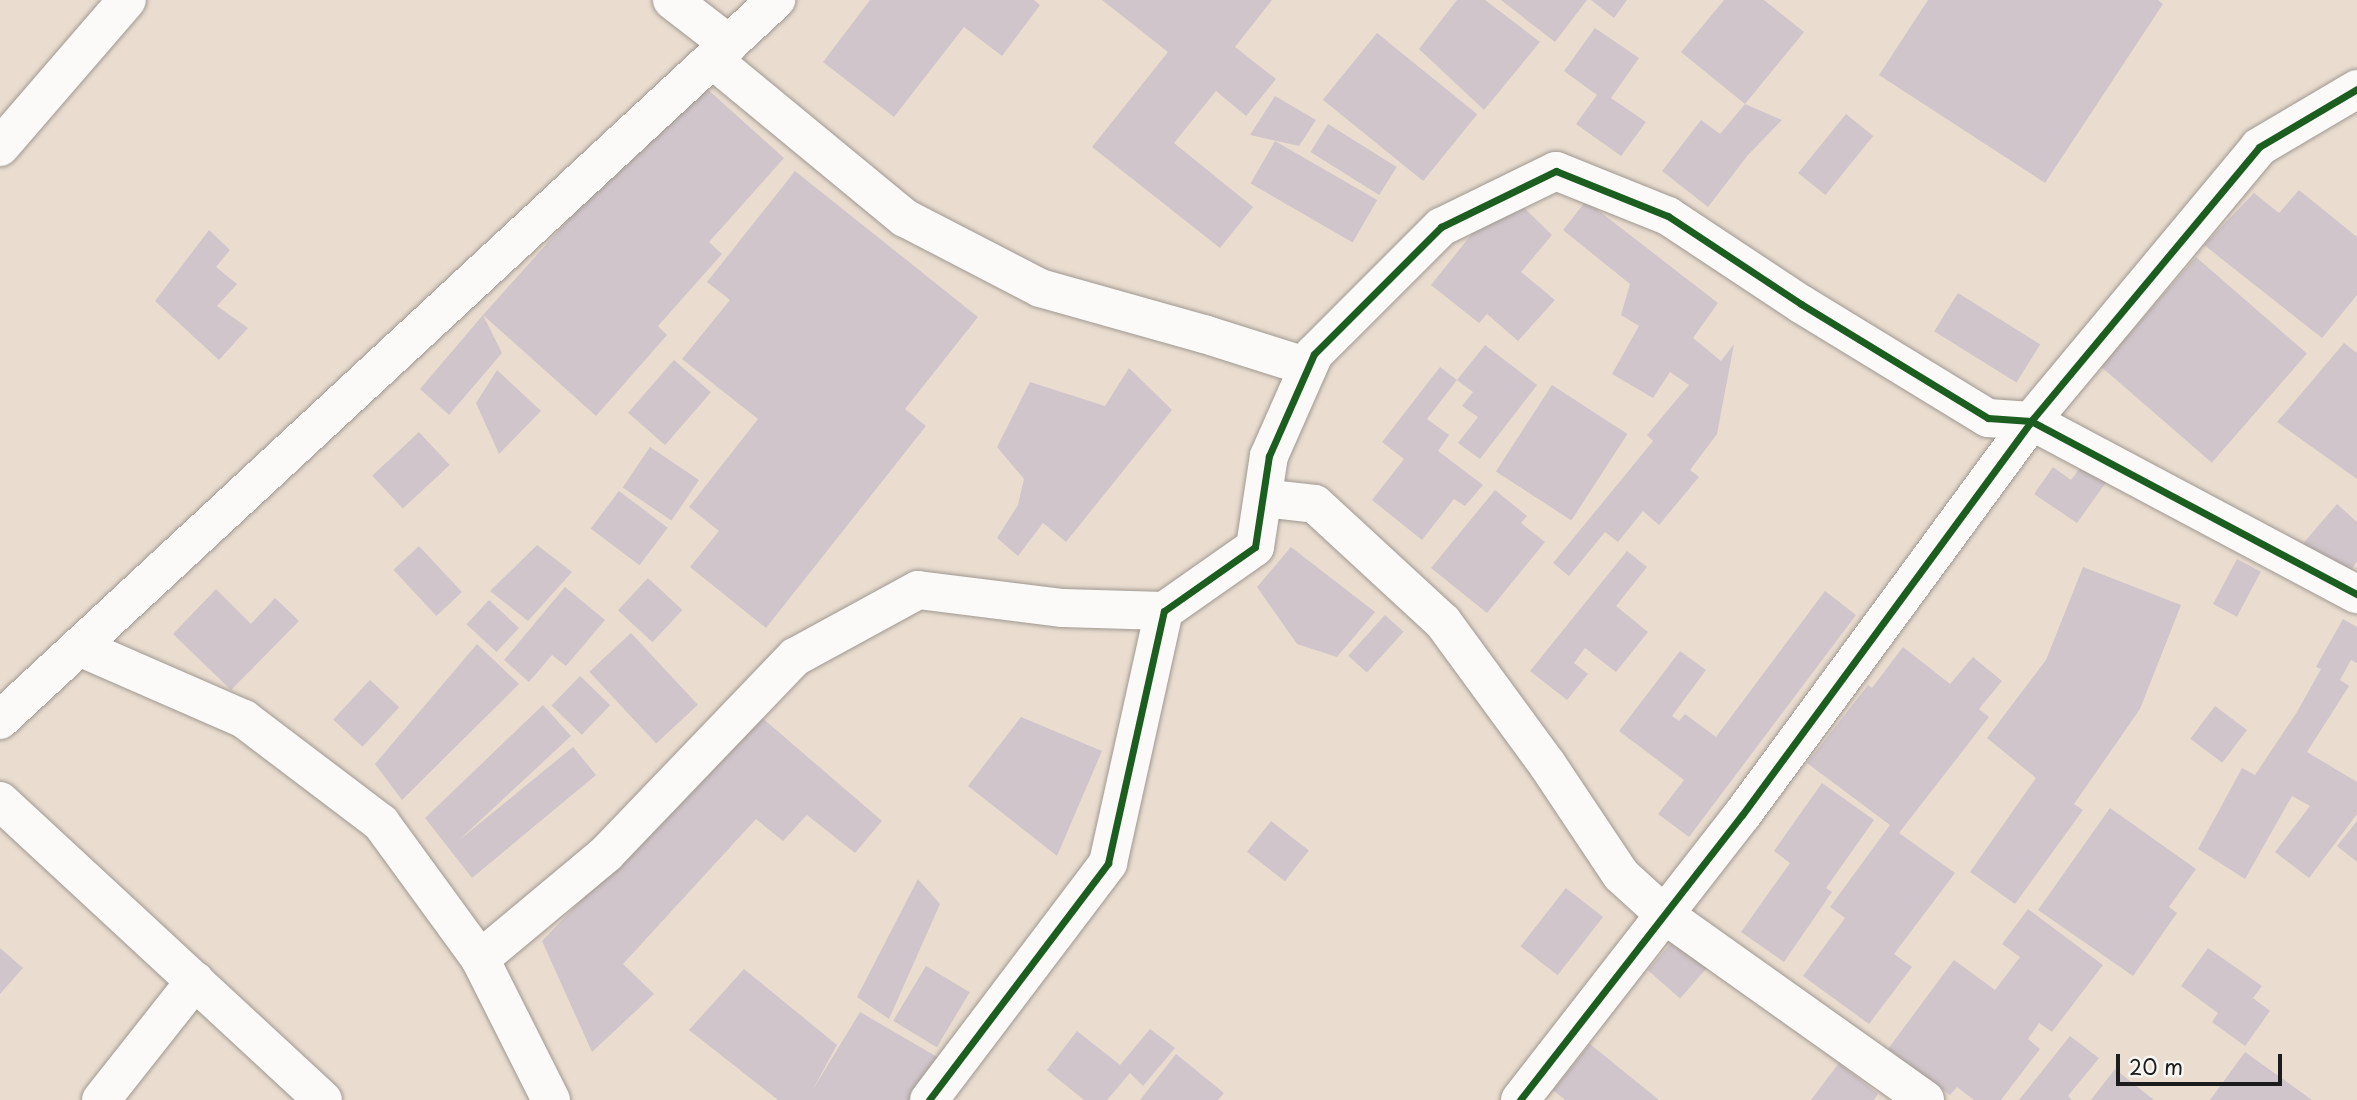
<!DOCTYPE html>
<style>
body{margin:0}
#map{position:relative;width:2357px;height:1100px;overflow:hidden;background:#eaddd0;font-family:"Playpen Sans",sans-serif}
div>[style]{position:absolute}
.building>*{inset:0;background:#d0c5ca;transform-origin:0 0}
.roads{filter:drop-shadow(0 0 2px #9f9891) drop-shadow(0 0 2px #9f9891)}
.street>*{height:38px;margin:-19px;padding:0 19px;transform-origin:19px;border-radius:19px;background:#fcfaf8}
.cycleway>*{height:7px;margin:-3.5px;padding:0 3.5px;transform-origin:3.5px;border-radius:3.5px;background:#1b5e20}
span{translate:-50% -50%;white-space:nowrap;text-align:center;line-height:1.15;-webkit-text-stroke:5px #f6f6f2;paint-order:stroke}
.scale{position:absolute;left:2116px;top:1054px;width:166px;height:32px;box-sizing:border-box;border:4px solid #1c1c1c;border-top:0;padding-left:9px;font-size:21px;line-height:24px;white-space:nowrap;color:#1c1c1c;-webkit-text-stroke:5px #f6f6f2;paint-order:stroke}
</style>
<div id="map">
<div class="building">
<i style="clip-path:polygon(870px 0,1034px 0,1040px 5px,1002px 56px,964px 27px,894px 117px,823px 62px)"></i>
<i style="clip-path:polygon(1102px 0,1272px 0,1235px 47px,1276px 79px,1246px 116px,1216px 91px,1174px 143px,1253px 207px,1220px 248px,1092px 147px,1168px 52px)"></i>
<i style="clip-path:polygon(1457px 0,1485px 0,1540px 42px,1484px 110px,1419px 49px)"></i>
<i style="clip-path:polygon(1501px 0,1587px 0,1555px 42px)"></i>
<i style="clip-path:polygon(1591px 0,1627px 0,1614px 18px)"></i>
<i style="clip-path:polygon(1724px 0,1764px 0,1804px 32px,1745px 104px,1681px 52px)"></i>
<i style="clip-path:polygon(1928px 0,2158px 0,2163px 4px,2045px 183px,1879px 75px)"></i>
<i style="clip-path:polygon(1595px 28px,1639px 58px,1611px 98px,1646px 122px,1621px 156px,1576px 124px,1597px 95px,1564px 71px)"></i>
<i style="left:1377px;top:33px;width:129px;height:86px;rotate:39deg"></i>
<i style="clip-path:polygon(695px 78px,784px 158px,709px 242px,722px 254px,658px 326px,667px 335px,596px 416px,483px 315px,502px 353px,449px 415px,420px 389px,483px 315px)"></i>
<i style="clip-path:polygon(1275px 96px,1316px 120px,1299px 146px,1250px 135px)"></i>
<i style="clip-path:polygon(1745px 104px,1782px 120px,1748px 155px,1708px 207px,1662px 171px,1701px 120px,1720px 134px)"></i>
<i style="left:1846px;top:114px;width:35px;height:76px;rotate:39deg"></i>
<i style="left:1328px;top:124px;width:81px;height:33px;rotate:32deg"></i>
<i style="left:1275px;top:141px;width:118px;height:49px;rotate:30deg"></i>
<i style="clip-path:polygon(795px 171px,978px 317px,905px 409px,926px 426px,766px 628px,690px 567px,719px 531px,689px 507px,758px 419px,682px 359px,730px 300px,707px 282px)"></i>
<i style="clip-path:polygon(2299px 190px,2357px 237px,2357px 295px,2322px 338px,2204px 245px,2254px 193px,2279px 213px)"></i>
<i style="clip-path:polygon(1517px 201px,1552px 235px,1521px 272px,1555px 300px,1518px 341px,1487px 314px,1479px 323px,1431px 285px,1491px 210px)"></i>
<i style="clip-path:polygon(1586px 201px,1718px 303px,1693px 338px,1721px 361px,1734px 344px,1717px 434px,1690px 470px,1699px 477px,1659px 525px,1643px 511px,1618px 542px,1605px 532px,1569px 576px,1553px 563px,1653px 441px,1647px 435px,1689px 385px,1670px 372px,1653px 398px,1612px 374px,1639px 326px,1621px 315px,1630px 284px,1563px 230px)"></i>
<i style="clip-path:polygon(209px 230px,230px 250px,216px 267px,237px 284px,217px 306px,248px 328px,219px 360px,155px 301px)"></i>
<i style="left:2196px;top:257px;width:147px;height:145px;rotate:41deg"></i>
<i style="left:1958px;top:293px;width:97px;height:45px;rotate:32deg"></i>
<i style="clip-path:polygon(2344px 343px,2357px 353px,2357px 479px,2277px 422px)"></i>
<i style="clip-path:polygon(1485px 345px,1537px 385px,1480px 459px,1458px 443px,1478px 417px,1462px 406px,1473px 392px,1457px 380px)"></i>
<i style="left:674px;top:360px;width:49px;height:70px;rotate:41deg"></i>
<i style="clip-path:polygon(1440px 367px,1457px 380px,1427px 419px,1449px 435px,1438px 451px,1483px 485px,1465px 506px,1454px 499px,1422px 540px,1372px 500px,1404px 459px,1382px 442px)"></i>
<i style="clip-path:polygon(1129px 368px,1172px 410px,1066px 542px,1043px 523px,1018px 556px,997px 538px,1018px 505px,1024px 479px,997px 447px,1030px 382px,1105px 406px)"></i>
<i style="clip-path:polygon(497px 370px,541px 411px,499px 454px,476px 403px)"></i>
<i style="left:1552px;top:385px;width:90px;height:103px;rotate:33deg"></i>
<i style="left:419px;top:432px;width:45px;height:64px;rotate:47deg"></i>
<i style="left:650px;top:447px;width:59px;height:49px;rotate:34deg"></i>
<i style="clip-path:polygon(2083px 464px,2107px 481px,2077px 523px,2034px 494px,2053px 467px,2071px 480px)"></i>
<i style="clip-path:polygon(1495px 490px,1527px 516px,1521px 523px,1545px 542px,1487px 613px,1431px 568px)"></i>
<i style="left:619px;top:491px;width:61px;height:47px;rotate:37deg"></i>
<i style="clip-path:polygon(2337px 504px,2357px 522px,2357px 561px,2349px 574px,2300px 547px)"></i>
<i style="clip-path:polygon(537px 545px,572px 572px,528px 621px,490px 591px)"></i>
<i style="left:419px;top:546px;width:63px;height:35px;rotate:47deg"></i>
<i style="clip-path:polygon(1291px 547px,1375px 612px,1337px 657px,1297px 644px,1257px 587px)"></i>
<i style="clip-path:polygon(1627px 551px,1647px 567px,1616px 606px,1648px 632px,1616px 672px,1585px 648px,1574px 663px,1588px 674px,1567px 700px,1530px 671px)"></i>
<i style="left:2237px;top:559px;width:27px;height:51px;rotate:28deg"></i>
<i style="clip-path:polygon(2083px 567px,2181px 605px,2140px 709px,2074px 804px,2083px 810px,2015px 904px,1970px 872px,2036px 778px,1987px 738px,2046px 660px)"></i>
<i style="left:648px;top:578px;width:47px;height:44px;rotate:43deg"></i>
<i style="clip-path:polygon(565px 587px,605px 620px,566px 666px,552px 655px,529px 682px,504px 660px)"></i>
<i style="clip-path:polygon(216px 589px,251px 624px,275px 598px,299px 621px,231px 690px,173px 634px)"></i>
<i style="clip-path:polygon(1825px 591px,1856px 615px,1689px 837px,1658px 814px,1684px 780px,1619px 731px,1680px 651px,1706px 670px,1672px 716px,1679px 721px,1685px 714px,1716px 737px)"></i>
<i style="left:489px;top:600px;width:41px;height:33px;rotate:43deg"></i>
<i style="left:1385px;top:615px;width:25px;height:55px;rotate:42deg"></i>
<i style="clip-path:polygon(2343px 619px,2357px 627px,2357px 663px,2351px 660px,2340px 680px,2349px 686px,2307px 752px,2357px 782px,2357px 814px,2309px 878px,2275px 852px,2310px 806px,2292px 796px,2245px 879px,2198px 849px,2242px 768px,2255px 775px,2297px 712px,2321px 669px,2316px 667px)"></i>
<i style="left:631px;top:633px;width:98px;height:57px;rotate:47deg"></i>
<i style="clip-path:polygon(477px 644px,519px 684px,402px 800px,375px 764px)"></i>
<i style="clip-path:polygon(1903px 647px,1950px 684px,1973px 657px,2002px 681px,1979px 709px,1989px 717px,1899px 833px,1955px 873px,1894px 954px,1912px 967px,1869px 1024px,1803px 976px,1845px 918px,1830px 907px,1890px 825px,1807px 763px,1868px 685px,1872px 688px)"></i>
<i style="left:580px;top:676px;width:42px;height:41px;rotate:44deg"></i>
<i style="left:370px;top:680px;width:40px;height:54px;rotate:43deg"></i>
<i style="clip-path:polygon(543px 705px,571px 736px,458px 841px,573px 747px,596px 775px,472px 878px,425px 818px)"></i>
<i style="left:2215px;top:706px;width:40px;height:41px;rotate:37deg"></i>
<i style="clip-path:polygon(760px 716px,882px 821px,855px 853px,807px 815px,783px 841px,756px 819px,623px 964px,654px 994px,592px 1052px,542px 941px)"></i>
<i style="clip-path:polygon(1021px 717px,1102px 751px,1057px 856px,968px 786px)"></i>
<i style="clip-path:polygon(1822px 783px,1874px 820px,1826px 888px,1832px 892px,1784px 962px,1741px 932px,1790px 863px,1774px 851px)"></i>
<i style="clip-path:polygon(2110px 808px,2196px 869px,2169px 907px,2177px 913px,2133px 976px,2038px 910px)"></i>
<i style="left:1271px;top:821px;width:48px;height:39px;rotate:38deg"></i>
<i style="clip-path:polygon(2357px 821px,2357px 862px,2337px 846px)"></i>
<i style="clip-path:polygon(918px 879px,940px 904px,889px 1019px,857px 997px)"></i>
<i style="left:1566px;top:888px;width:47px;height:74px;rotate:38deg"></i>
<i style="clip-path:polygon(2028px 909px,2103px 965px,2052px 1032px,2039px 1023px,2028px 1039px,2040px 1049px,2001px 1100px,1974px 1100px,1957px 1087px,1950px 1095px,1888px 1049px,1954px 960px,1995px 990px,2020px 957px,2002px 944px)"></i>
<i style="left:1674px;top:940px;width:43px;height:40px;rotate:41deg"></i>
<i style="clip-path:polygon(0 948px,23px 968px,0 994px)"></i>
<i style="clip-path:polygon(2208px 948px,2262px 986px,2253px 998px,2270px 1011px,2245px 1046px,2212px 1022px,2218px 1013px,2181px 986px)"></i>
<i style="left:926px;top:966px;width:51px;height:64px;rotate:31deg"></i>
<i style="clip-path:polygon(744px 969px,837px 1045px,812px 1091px,860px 1012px,939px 1058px,914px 1100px,778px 1100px,689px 1030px)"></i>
<i style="clip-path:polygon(1150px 1029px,1175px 1048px,1143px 1086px,1130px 1073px,1107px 1100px,1084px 1100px,1047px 1070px,1077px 1031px,1120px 1065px)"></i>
<i style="clip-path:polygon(2070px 1036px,2099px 1058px,2068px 1096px,2072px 1100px,2019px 1100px)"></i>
<i style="clip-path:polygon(1590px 1044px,1659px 1100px,1565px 1100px,1553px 1090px)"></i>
<i style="clip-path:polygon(2245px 1052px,2312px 1100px,2210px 1100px)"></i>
<i style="clip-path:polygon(1176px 1054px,1224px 1093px,1218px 1100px,1140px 1100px)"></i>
<i style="clip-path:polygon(1839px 1063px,1878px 1094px,1874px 1100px,1811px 1100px)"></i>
<i style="clip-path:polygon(2115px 1069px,2154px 1100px,2091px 1100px)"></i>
</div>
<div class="roads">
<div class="street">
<i style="left:672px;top:0;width:72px;rotate:37.7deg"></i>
<i style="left:713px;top:60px;width:249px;rotate:39.5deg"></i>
<i style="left:905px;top:218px;width:152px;rotate:27.4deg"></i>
<i style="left:1040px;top:288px;width:170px;rotate:15.7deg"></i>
<i style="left:1204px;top:334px;width:109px;rotate:17.6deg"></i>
<i style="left:0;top:147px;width:194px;rotate:-49.2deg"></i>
<i style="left:1263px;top:498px;width:52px;rotate:6.6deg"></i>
<i style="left:1315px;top:504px;width:174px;rotate:42.7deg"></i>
<i style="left:1443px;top:622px;width:176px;rotate:53.8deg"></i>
<i style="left:1547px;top:764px;width:133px;rotate:56.3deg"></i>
<i style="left:1621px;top:875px;width:59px;rotate:42.3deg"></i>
<i style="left:1665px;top:915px;width:319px;rotate:35.4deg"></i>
<i style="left:79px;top:647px;width:180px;rotate:23.6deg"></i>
<i style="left:244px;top:719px;width:172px;rotate:37.2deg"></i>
<i style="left:381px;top:823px;width:168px;rotate:53.9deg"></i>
<i style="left:0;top:720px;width:1059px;rotate:-42.86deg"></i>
<i style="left:0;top:801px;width:440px;rotate:42.8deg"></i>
<i style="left:101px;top:1100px;width:152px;rotate:-51.7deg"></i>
<i style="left:551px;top:1100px;width:158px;rotate:-116.7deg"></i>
<i style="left:480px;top:959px;width:165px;rotate:-39.8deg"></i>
<i style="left:607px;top:853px;width:272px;rotate:-46.2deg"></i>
<i style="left:795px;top:657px;width:140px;rotate:-28.6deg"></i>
<i style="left:918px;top:590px;width:146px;rotate:7.1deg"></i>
<i style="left:1063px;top:608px;width:101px;rotate:1.7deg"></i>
<i style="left:929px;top:1100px;width:297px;rotate:-52.9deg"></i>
<i style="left:1108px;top:863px;width:258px;rotate:-77.5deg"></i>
<i style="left:1164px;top:611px;width:111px;rotate:-35.1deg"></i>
<i style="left:1255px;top:547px;width:92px;rotate:-81.3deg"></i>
<i style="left:1269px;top:456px;width:111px;rotate:-66.2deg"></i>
<i style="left:1314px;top:354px;width:180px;rotate:-45deg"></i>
<i style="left:1441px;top:227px;width:128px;rotate:-26deg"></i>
<i style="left:1556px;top:171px;width:121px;rotate:21.9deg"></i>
<i style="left:1668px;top:216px;width:159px;rotate:33.5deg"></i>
<i style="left:1801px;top:304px;width:219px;rotate:31.4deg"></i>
<i style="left:1988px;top:418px;width:43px;rotate:4deg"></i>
<i style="left:2031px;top:421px;width:369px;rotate:28deg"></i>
<i style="left:1520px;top:1100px;width:361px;rotate:-52.1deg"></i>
<i style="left:1742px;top:815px;width:489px;rotate:-53.7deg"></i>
<i style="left:2031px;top:421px;width:356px;rotate:-50.2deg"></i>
<i style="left:2259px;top:147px;width:114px;rotate:-30.6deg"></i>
</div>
</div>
<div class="cycleway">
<i style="left:929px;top:1100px;width:297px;rotate:-52.9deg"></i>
<i style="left:1108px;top:863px;width:258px;rotate:-77.5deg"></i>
<i style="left:1164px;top:611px;width:111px;rotate:-35.1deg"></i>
<i style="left:1255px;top:547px;width:92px;rotate:-81.3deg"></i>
<i style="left:1269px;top:456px;width:111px;rotate:-66.2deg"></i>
<i style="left:1314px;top:354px;width:180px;rotate:-45deg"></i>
<i style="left:1441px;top:227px;width:128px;rotate:-26deg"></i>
<i style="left:1556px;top:171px;width:121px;rotate:21.9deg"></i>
<i style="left:1668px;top:216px;width:159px;rotate:33.5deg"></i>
<i style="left:1801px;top:304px;width:219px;rotate:31.4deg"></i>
<i style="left:1988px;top:418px;width:43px;rotate:4deg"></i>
<i style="left:2031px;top:421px;width:369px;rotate:28deg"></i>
<i style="left:1520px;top:1100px;width:361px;rotate:-52.1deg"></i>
<i style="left:1742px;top:815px;width:489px;rotate:-53.7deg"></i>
<i style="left:2031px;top:421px;width:356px;rotate:-50.2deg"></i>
<i style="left:2259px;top:147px;width:114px;rotate:-30.6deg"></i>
</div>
<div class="scale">20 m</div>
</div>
